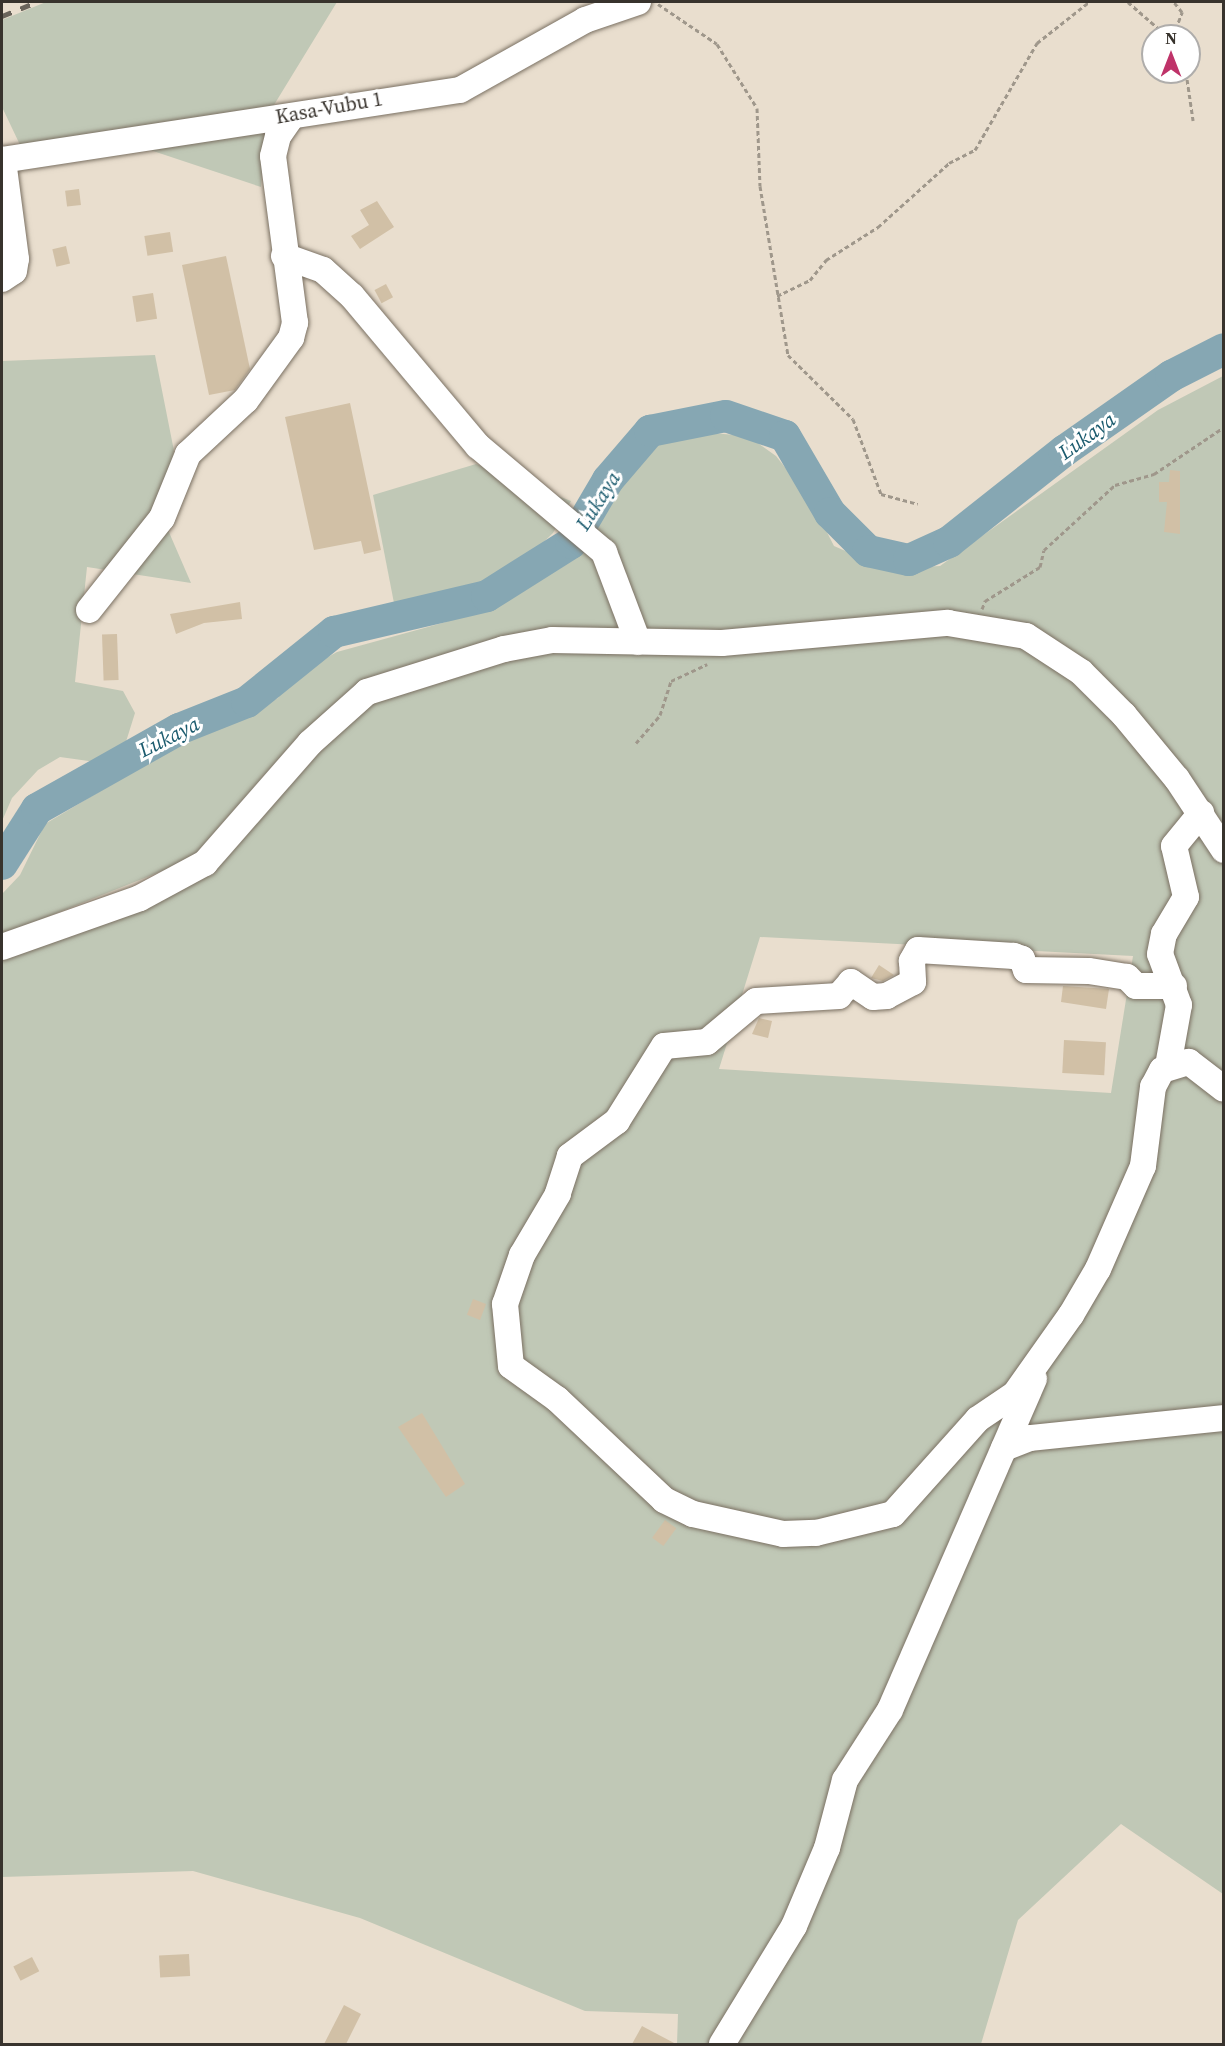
<!DOCTYPE html>
<style>
body{margin:0}
#map{position:relative;width:1225px;height:2046px;overflow:hidden;background:#e9dece;font-family:"Source Serif 4",serif}
div>[style]{position:absolute}
.green>*{inset:0;background:#c0c8b6}
.river>*{height:32px;margin:-16px;padding:0 16px;transform-origin:16px;border-radius:16px;background:#86a7b3}
.building>*{inset:0;background:#d1c0a6;transform-origin:0 0}
.path>*{height:3px;margin-top:-1.5px;transform-origin:0;background:repeating-linear-gradient(90deg,#9f978b 0 4.5px,transparent 0 7.5px)}
.roads{filter:drop-shadow(0 0 2px #7a7062) drop-shadow(0 0 2px #7a7062)}
.minor>*{height:26px;margin:-13px;padding:0 13px;transform-origin:13px;border-radius:13px;background:#fff}
.rail>*{height:4.5px;margin-top:-2.25px;transform-origin:0;background:repeating-linear-gradient(90deg,#6a645b 0 10px,transparent 0 20px)}
span{translate:-50% -50%;white-space:nowrap;text-align:center;line-height:1.15;-webkit-text-stroke:6px #fff;paint-order:stroke}
.street-label{font-size:20px;color:#38332d}
.water-label{font-size:21px;color:#1b5b6e;font-style:italic}
.frame{position:absolute;inset:0;border:3px solid #38332d;pointer-events:none}
.north{position:absolute;left:1141px;top:24px;width:60px;height:60px;box-sizing:border-box;background:#fff;border:2px solid #afadab;border-radius:50%;rotate:0deg;font-size:16px;font-weight:700;line-height:24px;text-align:center;color:#38332d}
.north::after{content:'';display:block;margin:auto;width:21px;height:27px;background:#bf3369;clip-path:polygon(50% 0,100% 100%,50% 72%,0 100%)}
</style>
<div id="map">
<div class="green">
<i style="clip-path:polygon(46px 2px,337px 2px,266px 118px,261px 187px,141px 147px,21px 147px,2px 107px,2px 20px)"></i>
<i style="clip-path:polygon(155px 355px,174px 451px,165px 523px,191px 583px,87px 567px,75px 682px,123px 691px,135px 713px,124px 748px,103px 763px,60px 757px,38px 770px,12px 798px,2px 821px,2px 361px)"></i>
<i style="clip-path:polygon(evenodd,1223px 376px,1223px 1894px,1121px 1824px,1018px 1920px,981px 2044px,677px 2044px,678px 2014px,585px 2011px,360px 1918px,193px 1871px,2px 1877px,2px 953px,205px 876px,326px 742px,304px 730px,207px 853px,2px 935px,2px 894px,20px 875px,45px 824px,174px 747px,278px 698px,288px 679px,337px 652px,446px 622px,548px 572px,580px 552px,646px 447px,699px 432px,748px 436px,776px 456px,810px 499px,834px 546px,887px 569px,940px 566px,1158px 410px,1223px 376px,760px 937px,1133px 956px,1111px 1093px,719px 1069px,760px 937px)"></i>
<i style="clip-path:polygon(476px 464px,571px 501px,553px 533px,523px 562px,481px 587px,394px 603px,373px 495px)"></i>
</div>
<div class="river">
<i style="left:2px;top:864px;width:65px;rotate:-57.5deg"></i>
<i style="left:37px;top:809px;width:163px;rotate:-29.4deg"></i>
<i style="left:179px;top:729px;width:73px;rotate:-21.7deg"></i>
<i style="left:247px;top:702px;width:112px;rotate:-38.8deg"></i>
<i style="left:334px;top:632px;width:157px;rotate:-13.2deg"></i>
<i style="left:487px;top:596px;width:99px;rotate:-32.2deg"></i>
<i style="left:571px;top:543px;width:73px;rotate:-59.6deg"></i>
<i style="left:608px;top:480px;width:65px;rotate:-49.4deg"></i>
<i style="left:650px;top:431px;width:77px;rotate:-11.2deg"></i>
<i style="left:726px;top:416px;width:62px;rotate:18.7deg"></i>
<i style="left:785px;top:436px;width:89px;rotate:59.7deg"></i>
<i style="left:830px;top:513px;width:54px;rotate:45deg"></i>
<i style="left:868px;top:551px;width:42px;rotate:12.4deg"></i>
<i style="left:909px;top:560px;width:44px;rotate:-24.2deg"></i>
<i style="left:949px;top:542px;width:147px;rotate:-38.4deg"></i>
<i style="left:1064px;top:451px;width:131px;rotate:-35deg"></i>
<i style="left:1171px;top:376px;width:59px;rotate:-27deg"></i>
</div>
<div class="building">
<i style="left:79px;top:189px;width:16px;height:14px;rotate:83deg"></i>
<i style="clip-path:polygon(377px 201px,394px 227px,360px 249px,351px 236px,369px 225px,360px 210px)"></i>
<i style="left:170px;top:232px;width:20px;height:26px;rotate:81deg"></i>
<i style="left:66px;top:246px;width:18px;height:14px;rotate:77deg"></i>
<i style="clip-path:polygon(226px 256px,250px 369px,235px 390px,209px 395px,182px 265px)"></i>
<i style="left:386px;top:284px;width:15px;height:13px;rotate:62deg"></i>
<i style="left:153px;top:293px;width:26px;height:21px;rotate:81deg"></i>
<i style="clip-path:polygon(350px 403px,381px 550px,364px 554px,361px 541px,314px 550px,285px 417px)"></i>
<i style="clip-path:polygon(1170px 470px,1180px 471px,1180px 534px,1164px 532px,1167px 502px,1159px 502px,1159px 482px,1169px 482px)"></i>
<i style="clip-path:polygon(240px 602px,242px 619px,204px 623px,176px 634px,170px 614px)"></i>
<i style="left:117px;top:634px;width:46px;height:15px;rotate:88deg"></i>
<i style="clip-path:polygon(879px 965px,894px 975px,883px 981px,871px 978px)"></i>
<i style="clip-path:polygon(1063px 986px,1109px 989px,1106px 1009px,1061px 1002px)"></i>
<i style="clip-path:polygon(759px 1018px,772px 1021px,768px 1038px,752px 1034px)"></i>
<i style="left:1064px;top:1040px;width:42px;height:33px;rotate:3deg"></i>
<i style="left:473px;top:1299px;width:14px;height:17px;rotate:21deg"></i>
<i style="clip-path:polygon(422px 1413px,465px 1484px,446px 1497px,398px 1427px)"></i>
<i style="left:665px;top:1520px;width:14px;height:22px;rotate:36deg"></i>
<i style="left:189px;top:1954px;width:22px;height:30px;rotate:87deg"></i>
<i style="left:32px;top:1957px;width:16px;height:21px;rotate:63deg"></i>
<i style="clip-path:polygon(344px 2005px,361px 2014px,346px 2044px,324px 2044px)"></i>
<i style="clip-path:polygon(642px 2026px,676px 2044px,632px 2044px)"></i>
</div>
<div class="path">
<i style="left:1128px;top:2px;width:52px;rotate:41.1deg"></i>
<i style="left:658px;top:4px;width:71px;rotate:34.1deg"></i>
<i style="left:717px;top:44px;width:75px;rotate:58deg"></i>
<i style="left:757px;top:108px;width:78px;rotate:87.8deg"></i>
<i style="left:760px;top:186px;width:171px;rotate:80.6deg"></i>
<i style="left:788px;top:355px;width:91px;rotate:44.6deg"></i>
<i style="left:853px;top:419px;width:80px;rotate:69.5deg"></i>
<i style="left:881px;top:494px;width:38px;rotate:15deg"></i>
<i style="left:1173px;top:36px;width:26px;rotate:-69deg"></i>
<i style="left:1182px;top:12px;width:13px;rotate:-129deg"></i>
<i style="left:1186px;top:72px;width:49px;rotate:81.7deg"></i>
<i style="left:777px;top:296px;width:37px;rotate:-26deg"></i>
<i style="left:810px;top:280px;width:26px;rotate:-51deg"></i>
<i style="left:826px;top:260px;width:62px;rotate:-32.4deg"></i>
<i style="left:878px;top:227px;width:96px;rotate:-42deg"></i>
<i style="left:949px;top:163px;width:29px;rotate:-27deg"></i>
<i style="left:975px;top:150px;width:124px;rotate:-59.9deg"></i>
<i style="left:1037px;top:43px;width:66px;rotate:-38.3deg"></i>
<i style="left:982px;top:609px;width:9px;rotate:-69deg"></i>
<i style="left:985px;top:601px;width:65px;rotate:-31.7deg"></i>
<i style="left:1040px;top:567px;width:17px;rotate:-77deg"></i>
<i style="left:1044px;top:550px;width:96px;rotate:-42.5deg"></i>
<i style="left:1115px;top:485px;width:41px;rotate:-15.8deg"></i>
<i style="left:1154px;top:474px;width:84px;rotate:-33.9deg"></i>
<i style="left:636px;top:743px;width:37px;rotate:-49deg"></i>
<i style="left:660px;top:715px;width:36px;rotate:-72deg"></i>
<i style="left:671px;top:681px;width:40px;rotate:-25deg"></i>
</div>
<div class="roads">
<div class="minor">
<i style="left:2px;top:160px;width:463px;rotate:-8.7deg"></i>
<i style="left:460px;top:90px;width:143px;rotate:-29.2deg"></i>
<i style="left:585px;top:20px;width:56px;rotate:-18.8deg"></i>
<i style="left:284px;top:256px;width:41px;rotate:19.7deg"></i>
<i style="left:323px;top:270px;width:39px;rotate:42deg"></i>
<i style="left:352px;top:296px;width:196px;rotate:50deg"></i>
<i style="left:478px;top:446px;width:165px;rotate:40.1deg"></i>
<i style="left:604px;top:552px;width:96px;rotate:69.3deg"></i>
<i style="left:2px;top:279px;width:14px;rotate:-34deg"></i>
<i style="left:14px;top:271px;width:12px;rotate:-81deg"></i>
<i style="left:16px;top:259px;width:100px;rotate:-97.5deg"></i>
<i style="left:89px;top:610px;width:117px;rotate:-51.6deg"></i>
<i style="left:162px;top:518px;width:69px;rotate:-67.9deg"></i>
<i style="left:188px;top:454px;width:79px;rotate:-43deg"></i>
<i style="left:246px;top:400px;width:77px;rotate:-54deg"></i>
<i style="left:291px;top:338px;width:16px;rotate:-75deg"></i>
<i style="left:295px;top:323px;width:168px;rotate:-97.5deg"></i>
<i style="left:273px;top:156px;width:21px;rotate:-76deg"></i>
<i style="left:278px;top:136px;width:24px;rotate:-55deg"></i>
<i style="left:2px;top:947px;width:146px;rotate:-19.5deg"></i>
<i style="left:140px;top:898px;width:74px;rotate:-28.3deg"></i>
<i style="left:205px;top:863px;width:159px;rotate:-48.8deg"></i>
<i style="left:310px;top:743px;width:76px;rotate:-41.8deg"></i>
<i style="left:367px;top:692px;width:144px;rotate:-17.4deg"></i>
<i style="left:504px;top:649px;width:49px;rotate:-10.6deg"></i>
<i style="left:552px;top:640px;width:170px;rotate:1deg"></i>
<i style="left:722px;top:643px;width:227px;rotate:-5.1deg"></i>
<i style="left:948px;top:623px;width:79px;rotate:9.5deg"></i>
<i style="left:1026px;top:636px;width:66px;rotate:33.2deg"></i>
<i style="left:1081px;top:672px;width:61px;rotate:45deg"></i>
<i style="left:1124px;top:715px;width:83px;rotate:50.4deg"></i>
<i style="left:1177px;top:779px;width:85px;rotate:56.5deg"></i>
<i style="left:1174px;top:986px;width:38px;rotate:180deg"></i>
<i style="left:1136px;top:986px;width:13px;rotate:-135deg"></i>
<i style="left:1127px;top:977px;width:39px;rotate:-171deg"></i>
<i style="left:1088px;top:971px;width:62px;rotate:-179.1deg"></i>
<i style="left:1026px;top:970px;width:12px;rotate:-110deg"></i>
<i style="left:1022px;top:959px;width:9px;rotate:-159deg"></i>
<i style="left:1014px;top:956px;width:96px;rotate:-176.4deg"></i>
<i style="left:918px;top:950px;width:13px;rotate:119deg"></i>
<i style="left:912px;top:961px;width:21px;rotate:87deg"></i>
<i style="left:913px;top:982px;width:30px;rotate:152deg"></i>
<i style="left:887px;top:996px;width:14px;rotate:176deg"></i>
<i style="left:873px;top:997px;width:27px;rotate:-146deg"></i>
<i style="left:851px;top:982px;width:18px;rotate:131deg"></i>
<i style="left:839px;top:996px;width:83px;rotate:176.6deg"></i>
<i style="left:756px;top:1001px;width:64px;rotate:140.1deg"></i>
<i style="left:707px;top:1042px;width:43px;rotate:174.7deg"></i>
<i style="left:664px;top:1046px;width:89px;rotate:122.1deg"></i>
<i style="left:617px;top:1121px;width:59px;rotate:143.3deg"></i>
<i style="left:570px;top:1156px;width:40px;rotate:108deg"></i>
<i style="left:558px;top:1194px;width:71px;rotate:120.5deg"></i>
<i style="left:522px;top:1255px;width:52px;rotate:109.1deg"></i>
<i style="left:505px;top:1304px;width:62px;rotate:84.5deg"></i>
<i style="left:511px;top:1366px;width:57px;rotate:35.7deg"></i>
<i style="left:557px;top:1399px;width:147px;rotate:43.3deg"></i>
<i style="left:664px;top:1500px;width:32px;rotate:26deg"></i>
<i style="left:693px;top:1514px;width:92px;rotate:12.5deg"></i>
<i style="left:783px;top:1534px;width:33px;rotate:-2deg"></i>
<i style="left:816px;top:1533px;width:79px;rotate:-13.9deg"></i>
<i style="left:893px;top:1514px;width:127px;rotate:-48.2deg"></i>
<i style="left:978px;top:1419px;width:45px;rotate:-34deg"></i>
<i style="left:1015px;top:1394px;width:97px;rotate:-54.7deg"></i>
<i style="left:1071px;top:1315px;width:53px;rotate:-59.6deg"></i>
<i style="left:1098px;top:1269px;width:112px;rotate:-66.4deg"></i>
<i style="left:1143px;top:1166px;width:80px;rotate:-82.8deg"></i>
<i style="left:1153px;top:1087px;width:19px;rotate:-62deg"></i>
<i style="left:1162px;top:1070px;width:28px;rotate:-17deg"></i>
<i style="left:1189px;top:1062px;width:44px;rotate:37.6deg"></i>
<i style="left:1168px;top:1066px;width:62px;rotate:-79.8deg"></i>
<i style="left:1179px;top:1005px;width:54px;rotate:-110.4deg"></i>
<i style="left:1160px;top:954px;width:20px;rotate:-79deg"></i>
<i style="left:1164px;top:934px;width:43px;rotate:-59.3deg"></i>
<i style="left:1186px;top:897px;width:52px;rotate:-103.2deg"></i>
<i style="left:1174px;top:846px;width:43px;rotate:-50.7deg"></i>
<i style="left:1004px;top:1448px;width:28px;rotate:-21deg"></i>
<i style="left:1030px;top:1438px;width:195px;rotate:-5.9deg"></i>
<i style="left:722px;top:2044px;width:138px;rotate:-58.6deg"></i>
<i style="left:794px;top:1926px;width:85px;rotate:-67.1deg"></i>
<i style="left:827px;top:1848px;width:70px;rotate:-75.2deg"></i>
<i style="left:845px;top:1780px;width:83px;rotate:-57.3deg"></i>
<i style="left:890px;top:1710px;width:361px;rotate:-66.5deg"></i>
</div>
</div>
<div class="rail">
<i style="left:2px;top:16px;width:38px;rotate:-22deg"></i>
</div>
<div class="street-label">
<span style="left:329px;top:108px;rotate:-10deg">Kasa-Vubu 1</span>
</div>
<div class="water-label">
<span style="left:1087px;top:436px;rotate:-36deg">Lukaya</span>
<span style="left:598px;top:501px;rotate:-58deg">Lukaya</span>
<span style="left:169px;top:737px;rotate:-27deg">Lukaya</span>
</div>
<div class="frame"></div>
<div class="north">N</div>
</div>
